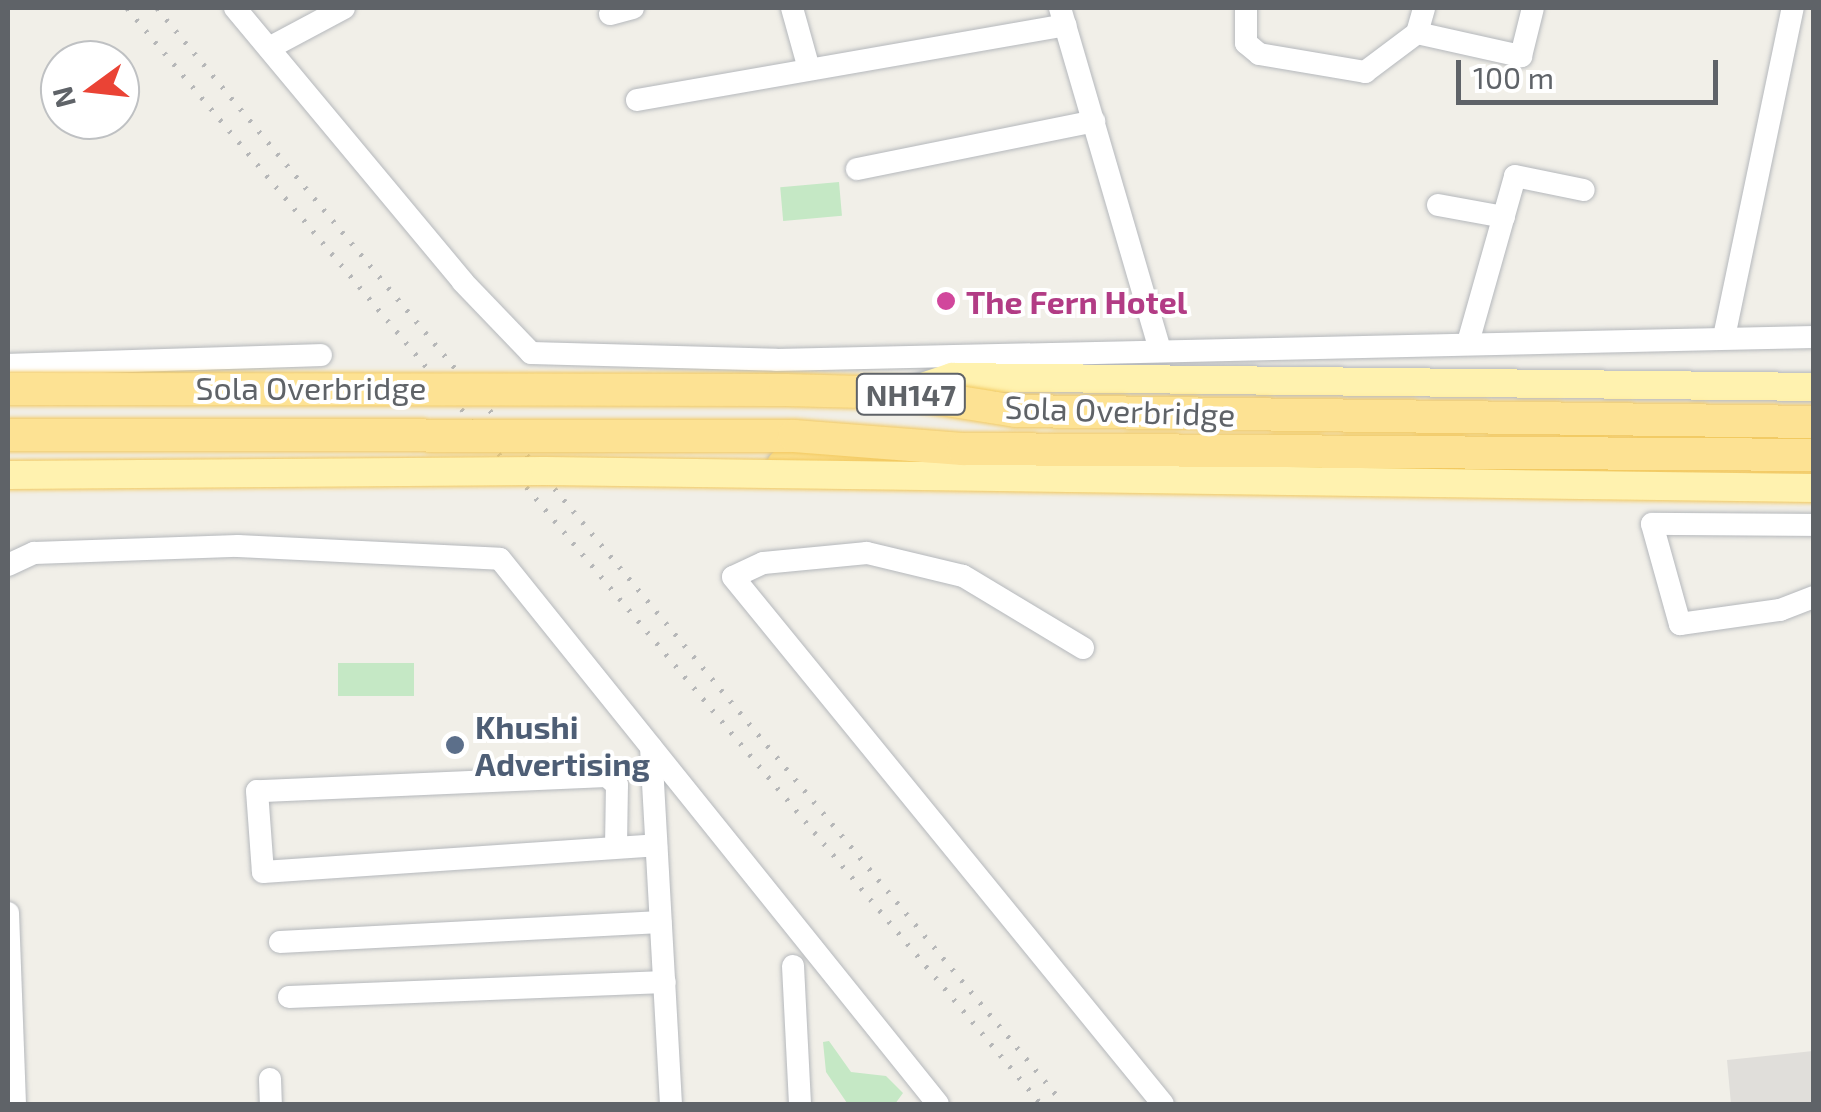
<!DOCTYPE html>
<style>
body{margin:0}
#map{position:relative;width:1821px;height:1112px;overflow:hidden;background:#f1efe8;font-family:"Exo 2",sans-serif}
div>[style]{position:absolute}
.industrial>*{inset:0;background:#e0deda}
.green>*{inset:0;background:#c5e8c5;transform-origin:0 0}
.roads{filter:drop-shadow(0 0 2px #b5b8bc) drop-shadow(0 0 2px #b5b8bc)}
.minor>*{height:22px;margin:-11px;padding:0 11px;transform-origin:11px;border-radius:11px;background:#fff}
.major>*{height:28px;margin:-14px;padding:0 14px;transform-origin:14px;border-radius:14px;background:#fff2af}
.highway>*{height:32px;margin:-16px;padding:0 16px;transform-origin:16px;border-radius:16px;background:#fde293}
.rail>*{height:5px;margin-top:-2.5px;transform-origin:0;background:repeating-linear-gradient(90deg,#b6b7b8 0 2.5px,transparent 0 14.5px)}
.bridges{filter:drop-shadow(0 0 2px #f2c960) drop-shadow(0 0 2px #f2c960)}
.major-bridge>*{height:28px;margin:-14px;padding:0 14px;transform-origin:14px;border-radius:14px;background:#fff2af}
.highway-bridge>*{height:32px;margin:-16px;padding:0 16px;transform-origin:16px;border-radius:16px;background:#fde293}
.dots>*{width:28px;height:28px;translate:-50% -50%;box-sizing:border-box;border:5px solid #fff;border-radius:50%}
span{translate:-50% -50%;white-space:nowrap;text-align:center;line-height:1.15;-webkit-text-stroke:8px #fff;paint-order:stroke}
.shield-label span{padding:2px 8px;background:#fff;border:2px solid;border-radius:8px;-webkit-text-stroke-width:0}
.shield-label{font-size:30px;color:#5f6368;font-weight:700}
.hotel-label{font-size:32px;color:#b23c85;font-weight:700}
.left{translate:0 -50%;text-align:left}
.street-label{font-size:32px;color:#5f6368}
.service-label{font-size:32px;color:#4e5e75;font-weight:700}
.frame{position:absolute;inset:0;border:10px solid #5f6368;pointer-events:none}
.north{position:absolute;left:40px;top:40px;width:100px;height:100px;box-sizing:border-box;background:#fff;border:2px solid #bfc1c3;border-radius:50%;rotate:255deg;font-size:28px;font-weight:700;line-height:40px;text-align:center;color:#5f6368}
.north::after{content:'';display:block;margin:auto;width:35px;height:45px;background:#ea4335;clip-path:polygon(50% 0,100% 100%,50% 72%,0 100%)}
.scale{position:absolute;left:1456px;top:60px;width:262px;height:45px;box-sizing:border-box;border:5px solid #5f6368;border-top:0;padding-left:12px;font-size:30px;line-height:35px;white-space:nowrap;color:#5f6368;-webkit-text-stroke:8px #fff;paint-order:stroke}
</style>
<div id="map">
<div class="industrial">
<i style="clip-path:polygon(1813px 1051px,1813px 1104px,1731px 1104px,1727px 1060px)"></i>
</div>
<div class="green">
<i style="left:839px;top:182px;width:34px;height:59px;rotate:85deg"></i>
<i style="left:338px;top:663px;width:76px;height:33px"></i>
<i style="clip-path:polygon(829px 1041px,851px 1072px,886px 1076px,903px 1093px,895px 1104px,847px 1103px,826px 1072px,823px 1042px)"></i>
</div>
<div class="roads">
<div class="minor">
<i style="left:235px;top:8px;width:356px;rotate:50.2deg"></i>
<i style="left:463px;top:282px;width:98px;rotate:46.2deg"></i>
<i style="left:531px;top:353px;width:245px;rotate:1.6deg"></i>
<i style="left:776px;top:360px;width:1038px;rotate:-1.27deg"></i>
<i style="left:792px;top:8px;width:63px;rotate:74.4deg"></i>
<i style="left:1060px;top:8px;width:356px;rotate:73.7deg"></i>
<i style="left:1246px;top:8px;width:35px;rotate:90deg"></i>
<i style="left:1246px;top:43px;width:17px;rotate:40deg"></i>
<i style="left:1259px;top:54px;width:108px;rotate:9.6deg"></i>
<i style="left:1365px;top:72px;width:65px;rotate:-36.9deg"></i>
<i style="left:1417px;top:33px;width:26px;rotate:-74deg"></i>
<i style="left:610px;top:14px;width:24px;rotate:-15deg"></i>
<i style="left:1417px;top:33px;width:107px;rotate:12.5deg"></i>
<i style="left:1521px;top:56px;width:49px;rotate:-76deg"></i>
<i style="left:269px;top:48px;width:85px;rotate:-28.1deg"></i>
<i style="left:637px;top:100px;width:435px;rotate:-9.9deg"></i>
<i style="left:857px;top:169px;width:242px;rotate:-11.4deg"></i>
<i style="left:1438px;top:205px;width:67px;rotate:10.3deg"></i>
<i style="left:1724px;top:337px;width:336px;rotate:-78.2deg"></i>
<i style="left:1469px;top:339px;width:169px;rotate:-74.2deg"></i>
<i style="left:1515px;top:176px;width:70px;rotate:11.5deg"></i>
<i style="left:8px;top:365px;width:313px;rotate:-1.8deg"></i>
<i style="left:1814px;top:525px;width:162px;rotate:-179.6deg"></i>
<i style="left:1652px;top:524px;width:104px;rotate:74.4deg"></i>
<i style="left:1680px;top:624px;width:101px;rotate:-8deg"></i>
<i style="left:1780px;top:610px;width:36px;rotate:-21deg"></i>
<i style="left:8px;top:565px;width:29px;rotate:-25deg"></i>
<i style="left:34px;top:553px;width:204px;rotate:-2deg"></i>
<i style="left:238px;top:546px;width:262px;rotate:2.8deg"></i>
<i style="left:500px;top:559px;width:699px;rotate:51.21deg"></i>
<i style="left:1083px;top:648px;width:140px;rotate:-149deg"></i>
<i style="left:963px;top:576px;width:99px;rotate:-166.5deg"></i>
<i style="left:867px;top:553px;width:104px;rotate:174.5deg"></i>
<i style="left:763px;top:563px;width:33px;rotate:155deg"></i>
<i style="left:733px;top:577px;width:680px;rotate:50.79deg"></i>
<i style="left:651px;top:747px;width:358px;rotate:86.8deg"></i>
<i style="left:616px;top:847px;width:62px;rotate:-89.1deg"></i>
<i style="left:617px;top:785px;width:13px;rotate:-138deg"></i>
<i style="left:607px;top:776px;width:350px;rotate:177.5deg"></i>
<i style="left:257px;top:791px;width:81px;rotate:85.8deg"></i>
<i style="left:263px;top:872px;width:394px;rotate:-3.9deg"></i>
<i style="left:8px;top:913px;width:191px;rotate:87.9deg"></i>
<i style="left:280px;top:942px;width:381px;rotate:-3deg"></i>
<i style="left:793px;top:966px;width:138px;rotate:87.1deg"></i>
<i style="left:289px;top:997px;width:376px;rotate:-2.3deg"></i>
<i style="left:270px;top:1079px;width:25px;rotate:88deg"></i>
</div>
<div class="major">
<i style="left:904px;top:393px;width:51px;rotate:-18.4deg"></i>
<i style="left:952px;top:377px;width:862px;rotate:0.66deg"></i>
</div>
<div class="highway">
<i style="left:783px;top:465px;width:126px;rotate:-5deg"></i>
</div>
</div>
<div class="rail">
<i style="left:127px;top:8px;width:1427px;rotate:50.17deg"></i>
<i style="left:157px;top:8px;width:1423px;rotate:50.39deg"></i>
</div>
<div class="bridges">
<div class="major-bridge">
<i style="left:8px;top:475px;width:537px;rotate:-0.43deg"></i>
<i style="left:545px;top:471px;width:1269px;rotate:0.77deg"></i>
</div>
<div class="highway-bridge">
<i style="left:8px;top:389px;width:777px;rotate:0.07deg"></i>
<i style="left:785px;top:390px;width:118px;rotate:1.5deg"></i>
<i style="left:903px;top:393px;width:114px;rotate:9.1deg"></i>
<i style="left:1016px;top:411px;width:798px;rotate:0.79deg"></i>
<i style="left:8px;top:435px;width:786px;rotate:0.07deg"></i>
<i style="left:794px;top:436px;width:169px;rotate:4.4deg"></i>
<i style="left:963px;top:449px;width:851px;rotate:0.4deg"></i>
</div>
</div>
<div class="dots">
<i style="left:946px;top:301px;background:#d1479c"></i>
<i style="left:455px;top:745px;background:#5c6f8a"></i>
</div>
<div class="shield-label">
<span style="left:911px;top:394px">NH147</span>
</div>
<div class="hotel-label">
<span class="left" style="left:966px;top:301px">The Fern Hotel</span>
</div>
<div class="street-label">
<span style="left:311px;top:387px">Sola Overbridge</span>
<span style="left:1120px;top:410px;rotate:2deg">Sola Overbridge</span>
</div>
<div class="service-label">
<span class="left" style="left:475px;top:745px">Khushi<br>Advertising</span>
</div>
<div class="frame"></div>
<div class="north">N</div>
<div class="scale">100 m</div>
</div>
